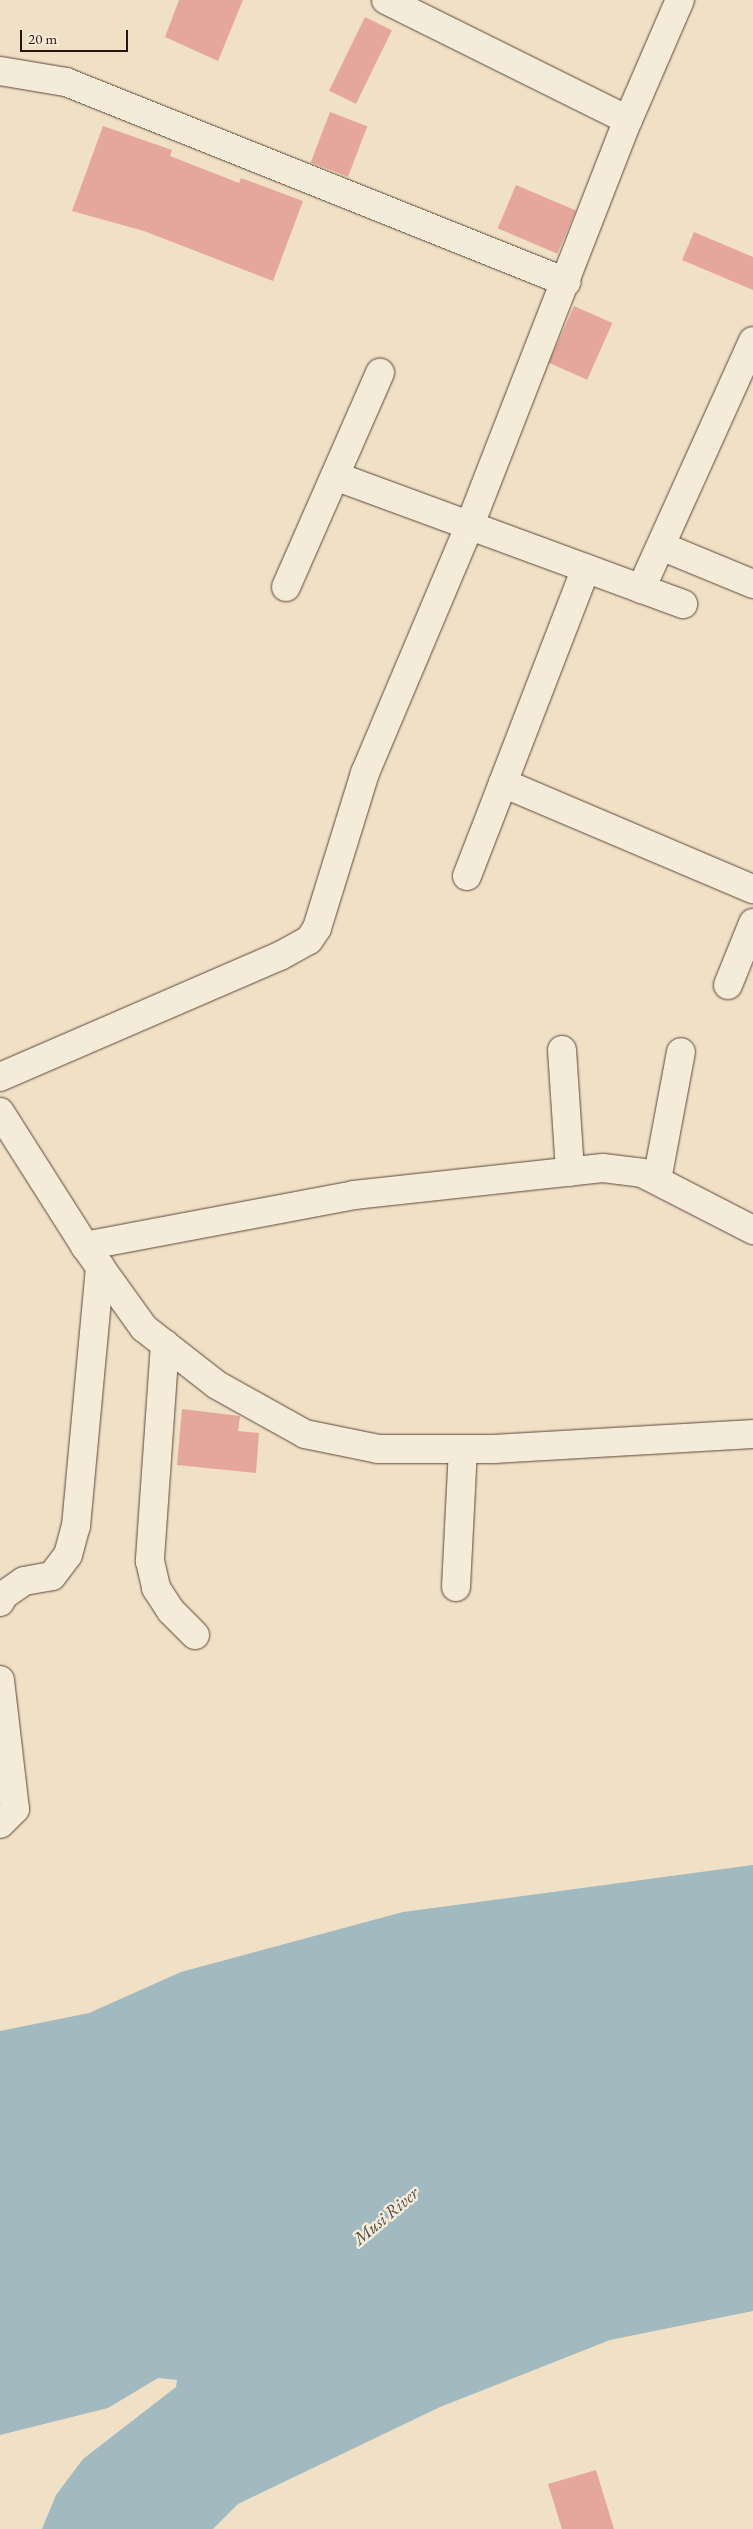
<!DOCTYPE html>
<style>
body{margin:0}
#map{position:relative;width:753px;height:2529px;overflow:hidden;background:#f0e0c5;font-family:"EB Garamond",serif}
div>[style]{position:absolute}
.water>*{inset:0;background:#a0babf}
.building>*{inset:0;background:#e5a79b;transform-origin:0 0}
.roads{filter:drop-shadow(0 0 1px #5b473a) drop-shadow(0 0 1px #5b473a)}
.minor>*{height:28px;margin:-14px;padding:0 14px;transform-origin:14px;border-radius:14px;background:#f5ebd9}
span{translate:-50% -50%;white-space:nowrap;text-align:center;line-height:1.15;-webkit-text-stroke:5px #f5ebd9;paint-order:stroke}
.water-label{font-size:18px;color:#534e4a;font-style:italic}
.scale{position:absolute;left:20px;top:30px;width:108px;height:22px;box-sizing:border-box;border:2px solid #29140b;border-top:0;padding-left:6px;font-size:15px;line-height:18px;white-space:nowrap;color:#29140b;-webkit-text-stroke:4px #f5ebd9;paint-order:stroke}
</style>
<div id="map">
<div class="water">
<i style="clip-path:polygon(753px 1865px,753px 2311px,610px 2340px,440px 2407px,238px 2504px,213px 2529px,42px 2529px,56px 2495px,83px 2459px,176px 2387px,177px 2380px,158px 2378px,108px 2408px,0 2435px,0 2031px,89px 2013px,181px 1972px,403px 1912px)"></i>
</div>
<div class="building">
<i style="clip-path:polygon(179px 0,243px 0,218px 61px,165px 37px)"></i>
<i style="left:365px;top:17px;width:30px;height:82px;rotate:26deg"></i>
<i style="left:330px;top:112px;width:40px;height:54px;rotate:21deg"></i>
<i style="clip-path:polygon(103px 126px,172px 150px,170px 156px,239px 183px,241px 178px,303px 201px,273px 281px,144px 231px,72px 211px)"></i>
<i style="left:516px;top:185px;width:65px;height:47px;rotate:23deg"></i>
<i style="clip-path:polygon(694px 232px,753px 257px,753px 290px,682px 260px)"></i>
<i style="left:574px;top:306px;width:42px;height:62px;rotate:24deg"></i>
<i style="clip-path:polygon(182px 1409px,240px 1416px,238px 1431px,259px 1433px,256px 1473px,177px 1465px)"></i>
<i style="clip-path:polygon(596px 2470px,614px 2529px,562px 2529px,548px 2484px)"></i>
</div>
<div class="roads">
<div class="minor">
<i style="left:386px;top:0;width:270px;rotate:26.4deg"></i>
<i style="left:0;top:71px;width:67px;rotate:9.5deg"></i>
<i style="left:66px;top:82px;width:539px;rotate:21.8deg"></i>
<i style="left:335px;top:476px;width:371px;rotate:20.2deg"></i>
<i style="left:661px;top:546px;width:100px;rotate:22.4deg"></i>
<i style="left:286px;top:587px;width:234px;rotate:-66.3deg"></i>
<i style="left:641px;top:589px;width:272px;rotate:-65.7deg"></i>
<i style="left:503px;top:783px;width:230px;rotate:-68.9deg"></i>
<i style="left:467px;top:876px;width:100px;rotate:-68.8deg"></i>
<i style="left:503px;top:783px;width:272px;rotate:23deg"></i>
<i style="left:728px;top:985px;width:67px;rotate:-68deg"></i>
<i style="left:562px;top:1050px;width:122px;rotate:86.2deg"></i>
<i style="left:0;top:1077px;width:305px;rotate:-23.4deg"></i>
<i style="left:280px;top:956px;width:33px;rotate:-29deg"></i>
<i style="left:309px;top:940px;width:14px;rotate:-56deg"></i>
<i style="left:317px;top:928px;width:162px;rotate:-72.8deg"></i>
<i style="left:365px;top:773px;width:267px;rotate:-67.1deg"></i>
<i style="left:469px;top:527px;width:437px;rotate:-68.7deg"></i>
<i style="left:628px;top:120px;width:131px;rotate:-66.6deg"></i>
<i style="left:0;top:1112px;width:159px;rotate:57.6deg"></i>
<i style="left:85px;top:1246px;width:101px;rotate:54.3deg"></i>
<i style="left:144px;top:1328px;width:93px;rotate:38deg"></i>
<i style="left:217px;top:1385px;width:101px;rotate:29.1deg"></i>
<i style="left:305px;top:1434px;width:75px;rotate:11.6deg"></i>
<i style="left:378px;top:1449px;width:116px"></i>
<i style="left:494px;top:1449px;width:259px;rotate:-3.3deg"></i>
<i style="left:657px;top:1180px;width:130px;rotate:-79.4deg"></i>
<i style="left:85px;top:1246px;width:274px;rotate:-10.7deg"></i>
<i style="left:354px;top:1195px;width:250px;rotate:-6.2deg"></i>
<i style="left:603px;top:1168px;width:39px;rotate:7deg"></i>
<i style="left:642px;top:1173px;width:125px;rotate:27.2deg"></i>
<i style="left:165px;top:1344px;width:218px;rotate:94deg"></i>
<i style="left:150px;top:1561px;width:28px;rotate:77deg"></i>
<i style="left:156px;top:1588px;width:27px;rotate:57deg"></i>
<i style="left:171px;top:1611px;width:34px;rotate:45deg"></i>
<i style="left:456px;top:1587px;width:138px;rotate:-87.1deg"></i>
<i style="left:0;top:1602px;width:8px;rotate:-60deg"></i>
<i style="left:4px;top:1595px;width:24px;rotate:-35deg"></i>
<i style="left:24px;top:1581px;width:28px;rotate:-10deg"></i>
<i style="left:52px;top:1576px;width:26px;rotate:-53deg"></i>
<i style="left:68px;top:1555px;width:30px;rotate:-75deg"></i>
<i style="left:76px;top:1526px;width:261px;rotate:-84.7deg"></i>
<i style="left:0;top:1680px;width:130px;rotate:83.4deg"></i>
<i style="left:15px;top:1809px;width:21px;rotate:135deg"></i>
</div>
</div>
<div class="water-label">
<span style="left:386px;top:2216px;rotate:-40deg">Musi River</span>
</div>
<div class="scale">20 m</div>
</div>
